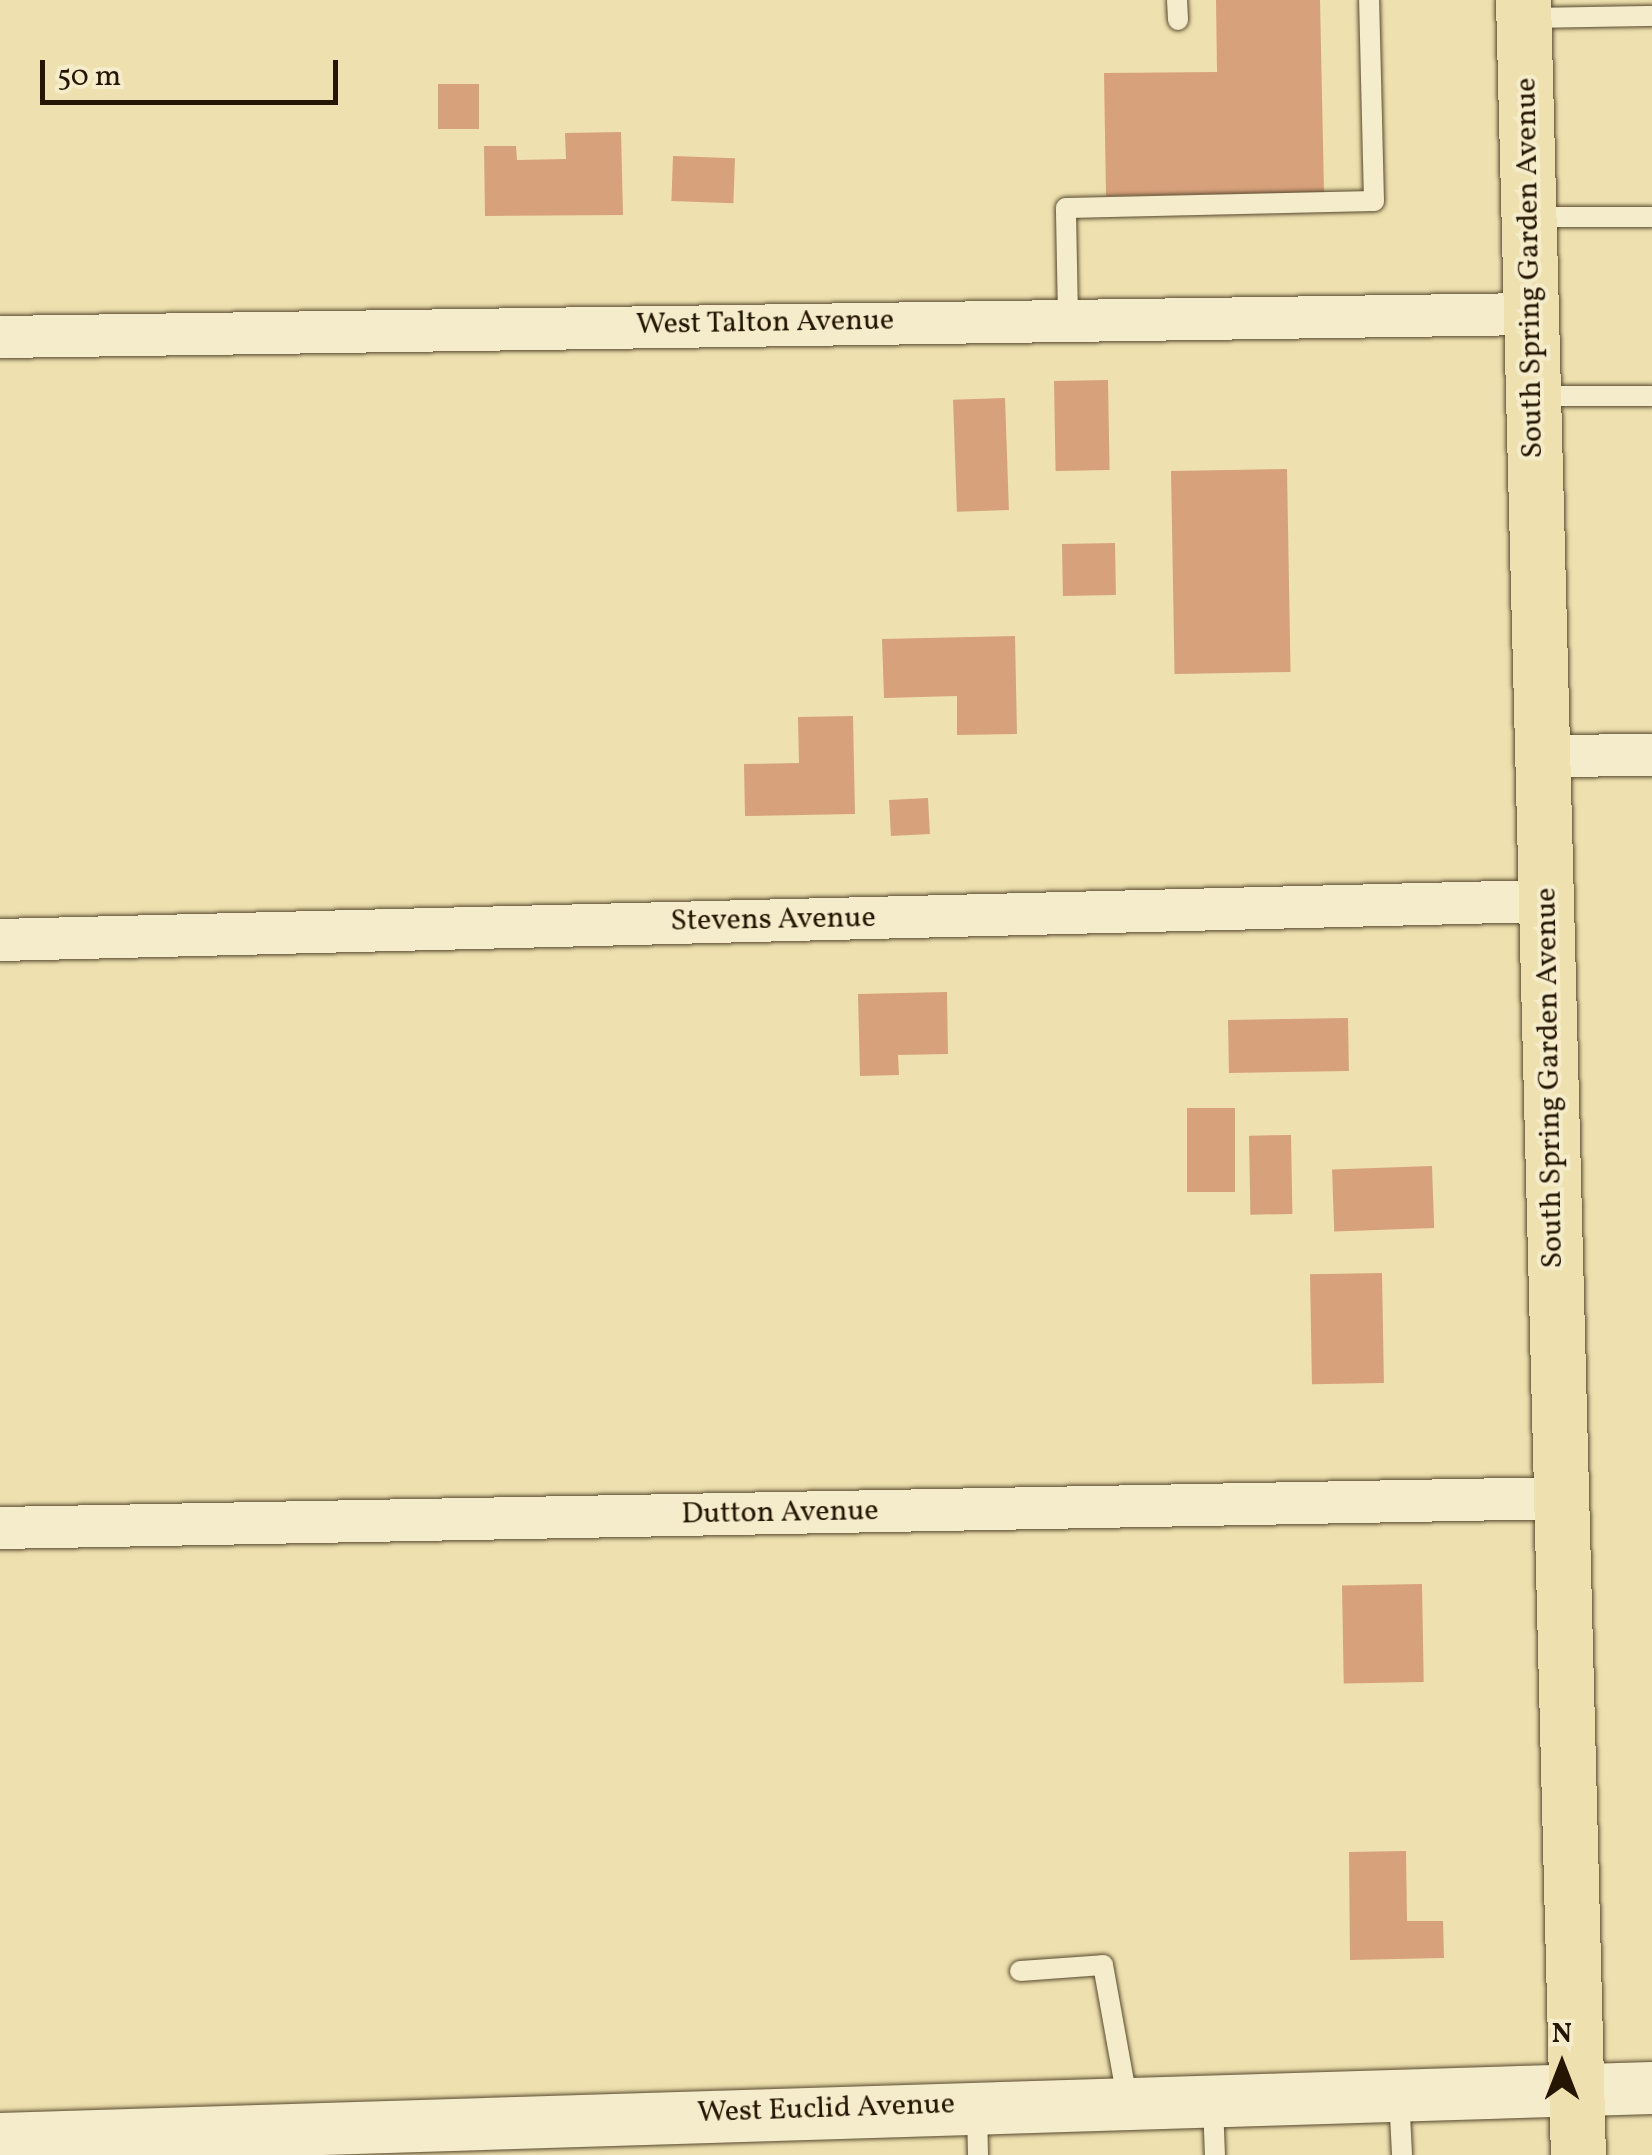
<!DOCTYPE html>
<style>
body{margin:0}
#map{position:relative;width:1652px;height:2155px;overflow:hidden;background:#eee1af;font-family:Vollkorn,serif}
div>[style]{position:absolute}
.building>*{inset:0;background:#d7a17b;transform-origin:0 0}
.roads{filter:drop-shadow(0 0 2px #57492e) drop-shadow(0 0 2px #57492e)}
.service>*{height:20px;margin:-10px;padding:0 10px;transform-origin:10px;border-radius:10px;background:#f4eccb}
.minor>*{height:42px;margin:-21px;padding:0 21px;transform-origin:21px;border-radius:21px;background:#f4eccb}
.tertiary>*{height:52px;margin:-26px;padding:0 26px;transform-origin:26px;border-radius:26px;background:#f4eccb}
.trunk>*{height:55px;margin:-27.5px;padding:0 27.5px;transform-origin:27.5px;border-radius:27.5px;background:#eee1af}
span{translate:-50% -50%;white-space:nowrap;text-align:center;line-height:1.15;-webkit-text-stroke:8px #f4eccb;paint-order:stroke}
.street-label{font-size:30px;color:#251603}
.north{position:absolute;left:1512px;top:2015px;width:100px;height:100px;-webkit-text-stroke:8px #f4eccb;paint-order:stroke;rotate:0deg;font-size:28px;font-weight:700;line-height:40px;text-align:center;color:#251603}
.north::after{content:'';display:block;margin:auto;width:35px;height:45px;background:#251603;clip-path:polygon(50% 0,100% 100%,50% 72%,0 100%)}
.scale{position:absolute;left:40px;top:60px;width:298px;height:45px;box-sizing:border-box;border:5px solid #251603;border-top:0;padding-left:12px;font-size:30px;line-height:35px;white-space:nowrap;color:#251603;-webkit-text-stroke:8px #f4eccb;paint-order:stroke}
</style>
<div id="map">
<div class="building">
<i style="clip-path:polygon(1216px 0,1320px 0,1324px 192px,1106px 196px,1104px 73px,1217px 72px)"></i>
<i style="left:438px;top:84px;width:41px;height:45px"></i>
<i style="clip-path:polygon(621px 132px,623px 215px,485px 216px,484px 146px,516px 146px,517px 160px,566px 159px,565px 133px)"></i>
<i style="left:673px;top:156px;width:62px;height:45px;rotate:2deg"></i>
<i style="left:1108px;top:380px;width:90px;height:54px;rotate:89deg"></i>
<i style="left:1005px;top:398px;width:112px;height:52px;rotate:88deg"></i>
<i style="left:1287px;top:469px;width:203px;height:116px;rotate:89deg"></i>
<i style="left:1115px;top:543px;width:52px;height:53px;rotate:89deg"></i>
<i style="clip-path:polygon(1015px 636px,1017px 734px,957px 735px,957px 696px,884px 698px,882px 639px)"></i>
<i style="clip-path:polygon(853px 716px,855px 814px,745px 816px,744px 764px,799px 763px,798px 717px)"></i>
<i style="left:928px;top:798px;width:36px;height:39px;rotate:87deg"></i>
<i style="clip-path:polygon(947px 992px,948px 1054px,898px 1055px,899px 1075px,860px 1076px,858px 994px)"></i>
<i style="left:1348px;top:1018px;width:53px;height:120px;rotate:89deg"></i>
<i style="left:1187px;top:1108px;width:48px;height:84px"></i>
<i style="left:1291px;top:1135px;width:79px;height:42px;rotate:89deg"></i>
<i style="left:1432px;top:1166px;width:62px;height:100px;rotate:88deg"></i>
<i style="left:1382px;top:1273px;width:110px;height:72px;rotate:89deg"></i>
<i style="left:1422px;top:1584px;width:98px;height:80px;rotate:89deg"></i>
<i style="clip-path:polygon(1406px 1851px,1407px 1921px,1443px 1921px,1444px 1958px,1350px 1960px,1349px 1852px)"></i>
</div>
<div class="roads">
<div class="service">
<i style="left:1177px;top:0;width:20px;rotate:87deg"></i>
<i style="left:1525px;top:18px;width:127px;rotate:-0.9deg"></i>
<i style="left:1529px;top:217px;width:123px"></i>
<i style="left:1068px;top:317px;width:109px;rotate:-91.1deg"></i>
<i style="left:1066px;top:208px;width:308px;rotate:-1.3deg"></i>
<i style="left:1374px;top:201px;width:201px;rotate:-91.4deg"></i>
<i style="left:1534px;top:396px;width:118px"></i>
<i style="left:1020px;top:1971px;width:83px;rotate:-4.1deg"></i>
<i style="left:1103px;top:1965px;width:136px;rotate:79.8deg"></i>
<i style="left:1399px;top:2095px;width:60px;rotate:87.1deg"></i>
<i style="left:1213px;top:2104px;width:51px;rotate:87.8deg"></i>
<i style="left:977px;top:2110px;width:45px;rotate:88.7deg"></i>
</div>
<div class="minor">
<i style="left:0;top:337px;width:1531px;rotate:-0.86deg"></i>
<i style="left:1542px;top:756px;width:110px;rotate:-0.5deg"></i>
<i style="left:0;top:940px;width:1546px;rotate:-1.45deg"></i>
<i style="left:0;top:1528px;width:1560px;rotate:-1.1deg"></i>
</div>
<div class="tertiary">
<i style="left:0;top:2139px;width:1653px;rotate:-1.77deg"></i>
</div>
<div class="trunk">
<i style="left:1523px;top:0;width:2156px;rotate:88.54deg"></i>
</div>
</div>
<div class="street-label">
<span style="left:1530px;top:268px;rotate:-91deg">South Spring Garden Avenue</span>
<span style="left:765px;top:323px;rotate:-1deg">West Talton Avenue</span>
<span style="left:773px;top:920px;rotate:-1deg">Stevens Avenue</span>
<span style="left:1550px;top:1078px;rotate:-91deg">South Spring Garden Avenue</span>
<span style="left:780px;top:1513px;rotate:-1deg">Dutton Avenue</span>
<span style="left:826px;top:2109px;rotate:-2deg">West Euclid Avenue</span>
</div>
<div class="north">N</div>
<div class="scale">50 m</div>
</div>
